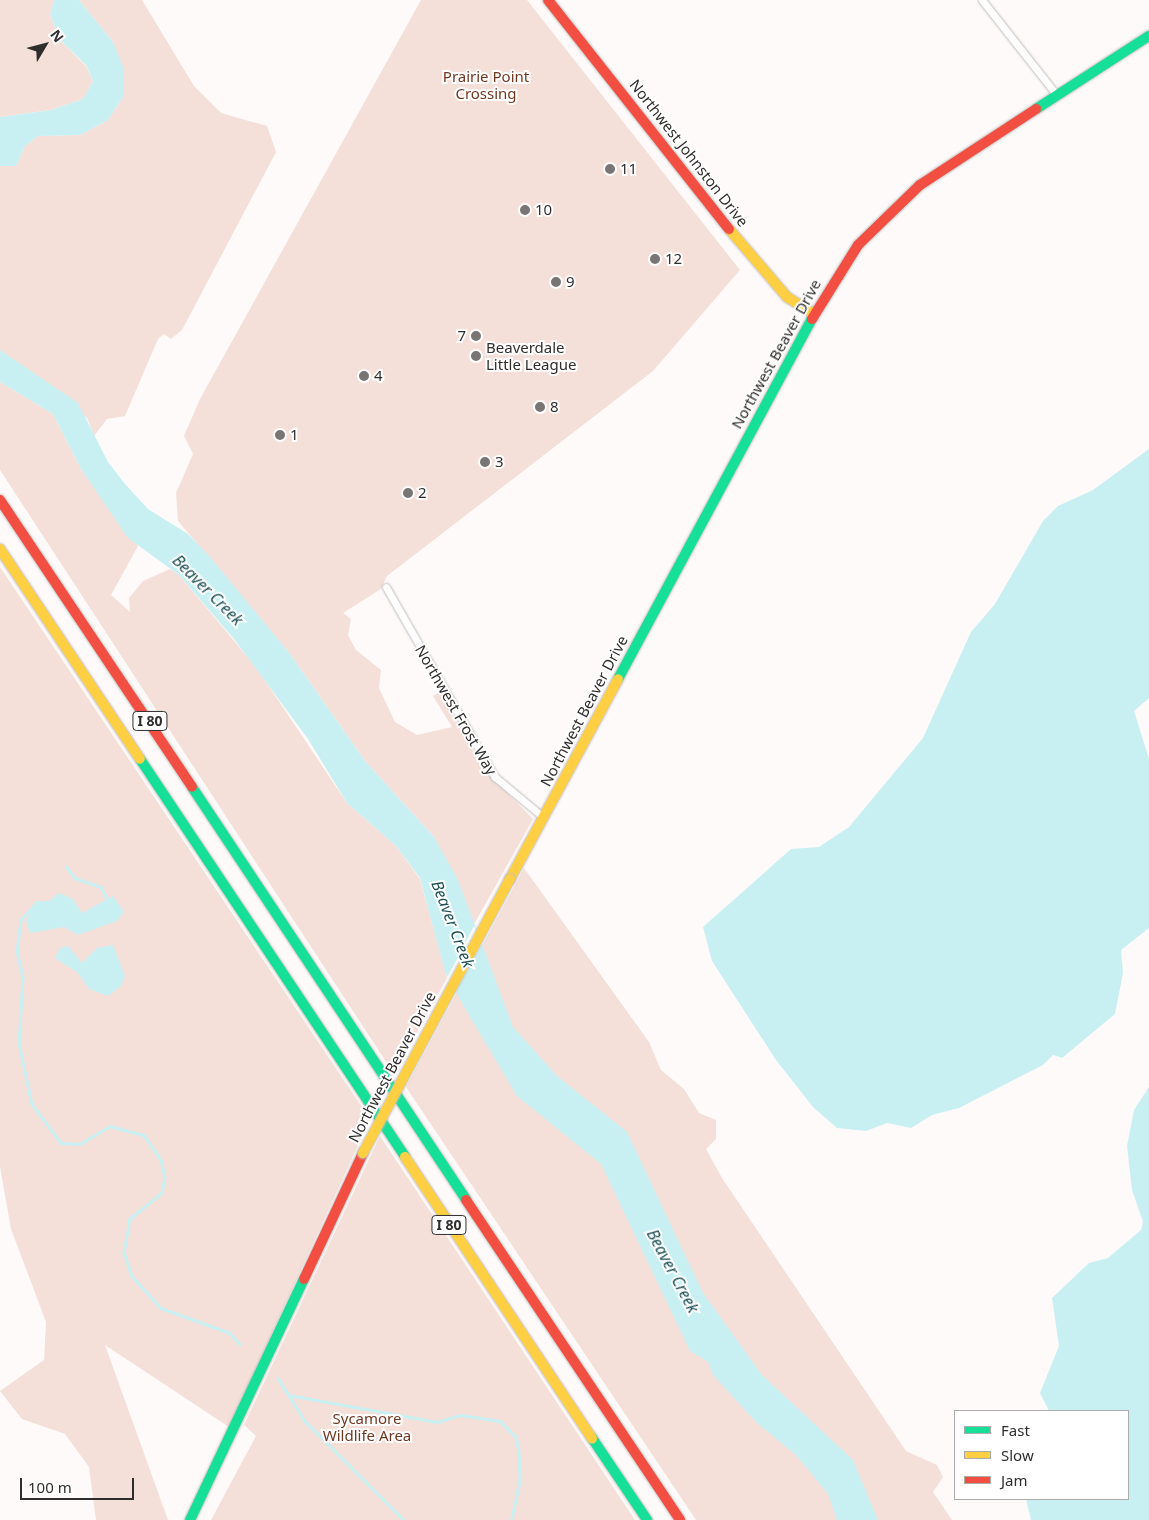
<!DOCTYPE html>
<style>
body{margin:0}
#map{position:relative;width:1149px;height:1520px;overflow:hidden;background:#fdfaf9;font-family:"Noto Sans",sans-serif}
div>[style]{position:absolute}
.green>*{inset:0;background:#f4e0d9}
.water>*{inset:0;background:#c8f0f3}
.pier>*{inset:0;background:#fdfaf9}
.stream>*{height:2.5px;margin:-1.25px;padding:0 1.25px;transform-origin:1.25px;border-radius:1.25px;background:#c8f0f3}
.roads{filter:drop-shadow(0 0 1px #c0bebd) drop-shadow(0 0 1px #c0bebd)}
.street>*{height:7px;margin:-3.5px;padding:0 3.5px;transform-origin:3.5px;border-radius:3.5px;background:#fffefe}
.fast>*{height:10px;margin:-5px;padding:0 5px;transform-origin:5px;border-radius:5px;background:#16e098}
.slow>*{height:10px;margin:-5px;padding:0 5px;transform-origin:5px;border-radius:5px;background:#ffcf43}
.jam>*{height:10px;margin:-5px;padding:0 5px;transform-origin:5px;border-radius:5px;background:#f24e42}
.bridges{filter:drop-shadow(0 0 1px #c0bebd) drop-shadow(0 0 1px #c0bebd)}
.slow-bridge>*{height:10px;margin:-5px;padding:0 5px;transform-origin:5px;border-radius:5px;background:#ffcf43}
.dots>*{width:14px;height:14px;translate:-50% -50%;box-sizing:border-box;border:2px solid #fff;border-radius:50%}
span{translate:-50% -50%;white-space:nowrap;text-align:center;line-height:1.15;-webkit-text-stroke:4px #fff;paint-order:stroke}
.shield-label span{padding:1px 4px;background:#fff;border:1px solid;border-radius:4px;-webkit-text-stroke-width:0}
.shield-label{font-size:14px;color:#302e2d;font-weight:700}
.park-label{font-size:15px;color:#713721}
.street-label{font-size:15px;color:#302e2d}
.poi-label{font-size:15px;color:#302e2d}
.left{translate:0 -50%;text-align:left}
.right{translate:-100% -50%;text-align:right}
.water-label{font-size:16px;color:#1c4f54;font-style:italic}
.legend{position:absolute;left:954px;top:1410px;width:175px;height:90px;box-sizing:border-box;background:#fff;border:1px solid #acabab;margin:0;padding:6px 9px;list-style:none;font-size:15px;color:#302e2d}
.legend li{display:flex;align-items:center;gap:10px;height:25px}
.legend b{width:25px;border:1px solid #acabab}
.north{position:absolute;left:20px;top:20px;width:50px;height:50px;-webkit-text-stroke:4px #fff;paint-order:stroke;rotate:53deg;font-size:14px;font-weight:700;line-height:20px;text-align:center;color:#302e2d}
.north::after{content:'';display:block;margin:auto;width:18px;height:22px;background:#302e2d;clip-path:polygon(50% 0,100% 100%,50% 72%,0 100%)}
.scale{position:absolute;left:20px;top:1478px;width:114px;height:22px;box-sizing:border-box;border:2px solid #302e2d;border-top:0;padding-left:6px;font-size:15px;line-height:18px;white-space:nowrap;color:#302e2d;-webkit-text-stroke:4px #fff;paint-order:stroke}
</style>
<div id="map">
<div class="green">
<i style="clip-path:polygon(0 0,54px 0,50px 14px,60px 40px,86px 66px,93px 81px,83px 99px,51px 110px,0 117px)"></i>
<i style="clip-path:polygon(79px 0,142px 0,194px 86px,221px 113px,267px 126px,276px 152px,182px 330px,171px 339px,164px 334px,158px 339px,125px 416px,107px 419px,94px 436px,87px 418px,0 350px,0 166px,16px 166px,25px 146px,38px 136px,80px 135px,108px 120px,123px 97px,113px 42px)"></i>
<i style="clip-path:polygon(421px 0,527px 0,740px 270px,653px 371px,387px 576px,381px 589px,343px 613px,351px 619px,348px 635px,356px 650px,381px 670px,379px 688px,395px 722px,417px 735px,452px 727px,433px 696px,440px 692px,482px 767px,533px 819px,472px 928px,434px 837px,365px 761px,290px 654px,178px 521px,176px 493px,193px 454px,184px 436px,200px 399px)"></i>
<i style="clip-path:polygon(0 382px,53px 414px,81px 469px,138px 546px,111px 595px,130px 612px,129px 598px,143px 581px,170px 569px,179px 575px,256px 667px,347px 803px,396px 846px,420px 879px,447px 978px,394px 1074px,0 470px)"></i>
<i style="clip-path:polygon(0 567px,370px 1119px,229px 1427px,105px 1345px,168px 1520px,96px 1520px,89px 1467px,65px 1434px,22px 1419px,0 1391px,44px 1360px,46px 1322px,11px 1229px,0 1167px)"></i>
<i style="clip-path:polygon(524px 868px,649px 1042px,661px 1070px,684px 1089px,699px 1113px,716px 1120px,716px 1139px,706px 1149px,722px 1178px,906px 1451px,937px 1465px,943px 1477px,933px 1492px,952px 1520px,696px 1520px,406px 1087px)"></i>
<i style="clip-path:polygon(380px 1136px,635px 1520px,211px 1520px,256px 1436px,244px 1425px)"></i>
</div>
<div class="water">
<i style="clip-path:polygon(54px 0,79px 0,113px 42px,124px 69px,123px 97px,108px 120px,80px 135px,38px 136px,25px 146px,16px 166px,0 166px,0 117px,51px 110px,83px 99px,93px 81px,86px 65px,60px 40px,50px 14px)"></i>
<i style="clip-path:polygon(0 350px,78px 403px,108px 462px,125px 484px,148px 509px,188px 534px,211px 558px,290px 654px,365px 761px,434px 837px,458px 880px,513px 1027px,557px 1076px,627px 1132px,703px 1293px,762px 1375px,853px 1460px,878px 1520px,837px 1520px,828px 1494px,797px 1456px,756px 1422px,713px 1375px,708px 1362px,690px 1351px,601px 1164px,517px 1096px,467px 1012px,445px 972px,420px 878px,396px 846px,347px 803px,308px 739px,234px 639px,179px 575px,128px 538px,81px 469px,53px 414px,0 382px)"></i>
<i style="clip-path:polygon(1149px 449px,1149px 698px,1134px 711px,1149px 759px,1149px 928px,1121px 950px,1123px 973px,1115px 1014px,1062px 1058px,1053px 1055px,1043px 1065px,959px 1108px,932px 1115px,911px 1128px,887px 1123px,866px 1131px,837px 1128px,813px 1107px,776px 1060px,712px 961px,703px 927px,791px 849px,819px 847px,849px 827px,923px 738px,971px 632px,995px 604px,1043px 521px,1058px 506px,1093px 490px)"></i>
<i style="clip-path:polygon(59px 893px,73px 899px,82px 913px,113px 896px,124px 912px,117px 921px,78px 935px,64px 927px,30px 933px,26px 921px,36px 901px,49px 901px)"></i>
<i style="clip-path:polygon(113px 945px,125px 976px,121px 986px,108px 996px,89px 989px,78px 973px,55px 958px,60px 948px,68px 946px,82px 963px,97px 948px)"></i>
<i style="clip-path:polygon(1149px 1087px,1149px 1520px,1031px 1520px,1026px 1499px,1128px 1499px,1128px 1411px,1049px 1411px,1040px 1393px,1059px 1346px,1052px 1298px,1089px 1263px,1108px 1258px,1141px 1230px,1143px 1222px,1132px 1190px,1127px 1146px,1134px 1110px)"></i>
</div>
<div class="pier">
<i style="clip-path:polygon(474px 926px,482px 944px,454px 995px,446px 980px)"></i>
</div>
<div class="stream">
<i style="left:66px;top:866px;width:15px;rotate:53deg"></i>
<i style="left:75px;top:878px;width:28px;rotate:19deg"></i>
<i style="left:101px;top:887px;width:16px;rotate:63deg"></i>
<i style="left:36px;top:904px;width:22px;rotate:133deg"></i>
<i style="left:21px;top:920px;width:31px;rotate:97deg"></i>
<i style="left:17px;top:951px;width:28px;rotate:77deg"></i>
<i style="left:23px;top:978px;width:65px;rotate:93.5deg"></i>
<i style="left:19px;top:1043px;width:62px;rotate:78deg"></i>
<i style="left:32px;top:1104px;width:49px;rotate:53.4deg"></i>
<i style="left:61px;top:1143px;width:19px;rotate:3deg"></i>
<i style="left:80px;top:1144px;width:35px;rotate:-31deg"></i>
<i style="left:110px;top:1126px;width:35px;rotate:15deg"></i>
<i style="left:144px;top:1135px;width:30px;rotate:56deg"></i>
<i style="left:161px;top:1160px;width:17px;rotate:77deg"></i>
<i style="left:165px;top:1177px;width:16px;rotate:101deg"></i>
<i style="left:162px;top:1193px;width:41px;rotate:140.9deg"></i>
<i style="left:130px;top:1219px;width:34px;rotate:100deg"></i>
<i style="left:124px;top:1252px;width:25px;rotate:72deg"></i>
<i style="left:132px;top:1276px;width:43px;rotate:47.8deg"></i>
<i style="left:161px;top:1308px;width:73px;rotate:19.9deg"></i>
<i style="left:230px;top:1333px;width:15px;rotate:48deg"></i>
<i style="left:278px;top:1378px;width:51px;rotate:57.9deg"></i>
<i style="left:305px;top:1421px;width:140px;rotate:45deg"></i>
<i style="left:289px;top:1395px;width:150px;rotate:10.3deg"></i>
<i style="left:437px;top:1422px;width:24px;rotate:-17deg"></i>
<i style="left:460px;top:1415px;width:40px;rotate:8.5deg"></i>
<i style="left:500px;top:1421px;width:23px;rotate:45deg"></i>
<i style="left:516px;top:1437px;width:14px;rotate:78deg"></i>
<i style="left:519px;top:1451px;width:30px;rotate:88deg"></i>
<i style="left:520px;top:1481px;width:40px;rotate:102deg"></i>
</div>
<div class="roads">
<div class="street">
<i style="left:982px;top:0;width:120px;rotate:51.8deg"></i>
<i style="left:386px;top:587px;width:219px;rotate:60.2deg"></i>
<i style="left:495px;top:777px;width:62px;rotate:39.8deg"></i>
</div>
<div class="fast">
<i style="left:1036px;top:109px;width:135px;rotate:-32.9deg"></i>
<i style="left:618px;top:679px;width:409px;rotate:-61.7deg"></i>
<i style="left:140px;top:759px;width:478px;rotate:56.3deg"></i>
<i style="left:192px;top:787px;width:496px;rotate:56.4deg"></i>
<i style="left:592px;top:1438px;width:99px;rotate:56.1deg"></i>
<i style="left:190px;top:1520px;width:267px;rotate:-64.7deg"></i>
</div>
<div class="slow">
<i style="left:729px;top:229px;width:89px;rotate:49.5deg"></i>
<i style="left:787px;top:297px;width:32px;rotate:32deg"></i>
<i style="left:0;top:549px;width:252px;rotate:56.3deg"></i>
<i style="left:510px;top:879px;width:227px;rotate:-61.6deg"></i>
<i style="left:405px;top:1157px;width:338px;rotate:56.4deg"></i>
</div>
<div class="jam">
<i style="left:548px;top:0;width:292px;rotate:51.7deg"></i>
<i style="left:812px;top:319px;width:87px;rotate:-58.1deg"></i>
<i style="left:858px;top:245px;width:86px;rotate:-44.1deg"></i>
<i style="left:920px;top:185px;width:139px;rotate:-33.2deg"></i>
<i style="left:0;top:500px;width:345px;rotate:56.2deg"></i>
<i style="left:466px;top:1200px;width:385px;rotate:56.2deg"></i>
<i style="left:304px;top:1279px;width:139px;rotate:-64.9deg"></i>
</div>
</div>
<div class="bridges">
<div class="slow-bridge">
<i style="left:363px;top:1153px;width:311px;rotate:-61.8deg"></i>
</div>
</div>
<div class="dots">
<i style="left:610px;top:169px;background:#787574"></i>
<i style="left:525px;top:210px;background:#787574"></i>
<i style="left:655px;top:259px;background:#787574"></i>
<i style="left:556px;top:282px;background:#787574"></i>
<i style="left:476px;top:336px;background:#787574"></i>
<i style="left:476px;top:356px;background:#787574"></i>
<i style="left:364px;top:376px;background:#787574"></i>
<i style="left:540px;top:407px;background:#787574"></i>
<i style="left:280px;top:435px;background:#787574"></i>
<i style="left:485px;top:462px;background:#787574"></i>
<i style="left:408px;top:493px;background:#787574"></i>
</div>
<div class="shield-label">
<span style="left:150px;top:721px">I 80</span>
<span style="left:449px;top:1225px">I 80</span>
</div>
<div class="park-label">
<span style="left:486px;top:85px">Prairie Point<br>Crossing</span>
<span style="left:367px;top:1427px">Sycamore<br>Wildlife Area</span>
</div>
<div class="street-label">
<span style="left:689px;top:153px;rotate:52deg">Northwest Johnston Drive</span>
<span style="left:776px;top:354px;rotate:-61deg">Northwest Beaver Drive</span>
<span style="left:456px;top:710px;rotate:60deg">Northwest Frost Way</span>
<span style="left:584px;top:711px;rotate:-62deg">Northwest Beaver Drive</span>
<span style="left:392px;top:1067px;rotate:-62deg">Northwest Beaver Drive</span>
</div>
<div class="poi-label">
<span class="left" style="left:620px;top:169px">11</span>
<span class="left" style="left:535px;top:210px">10</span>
<span class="left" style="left:665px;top:259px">12</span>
<span class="left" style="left:566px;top:282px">9</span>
<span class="right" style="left:466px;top:336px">7</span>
<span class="left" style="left:486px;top:356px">Beaverdale<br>Little League</span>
<span class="left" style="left:374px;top:376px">4</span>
<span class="left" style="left:550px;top:407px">8</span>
<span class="left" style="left:290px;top:435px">1</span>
<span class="left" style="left:495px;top:462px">3</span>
<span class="left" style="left:418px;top:493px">2</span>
</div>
<div class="water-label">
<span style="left:208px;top:590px;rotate:45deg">Beaver Creek</span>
<span style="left:453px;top:924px;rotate:69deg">Beaver Creek</span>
<span style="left:673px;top:1271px;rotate:62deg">Beaver Creek</span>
</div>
<ul class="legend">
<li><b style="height:6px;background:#16e098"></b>Fast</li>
<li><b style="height:6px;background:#ffcf43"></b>Slow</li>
<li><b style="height:6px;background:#f24e42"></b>Jam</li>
</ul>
<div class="north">N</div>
<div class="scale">100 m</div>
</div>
